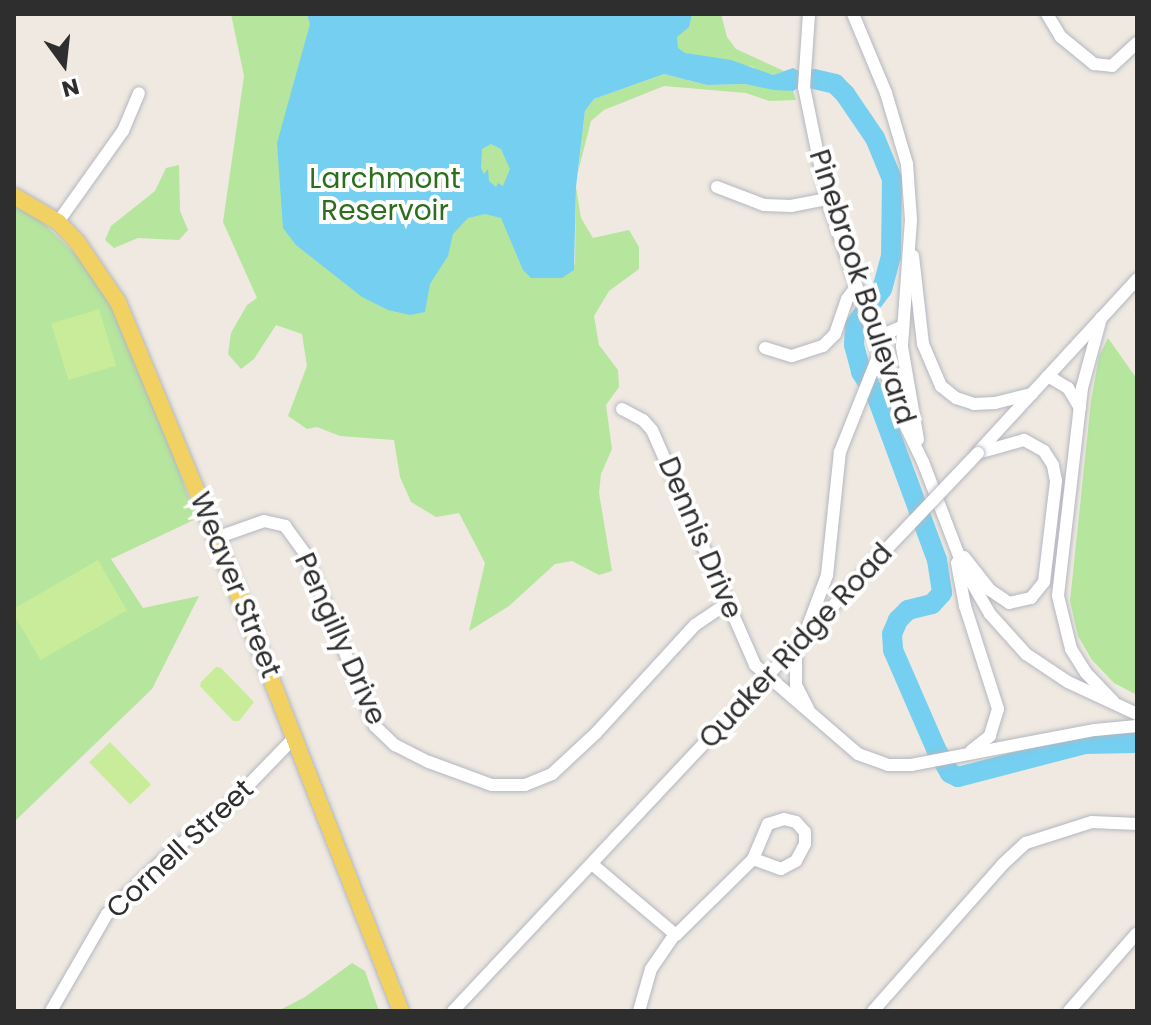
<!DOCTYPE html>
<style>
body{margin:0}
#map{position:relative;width:1151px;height:1025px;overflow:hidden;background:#efe9e1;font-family:Poppins,sans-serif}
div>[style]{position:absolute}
.green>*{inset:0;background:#b6e59e}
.pitch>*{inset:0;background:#c9ec9a;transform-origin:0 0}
.water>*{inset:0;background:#75cff0}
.river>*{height:20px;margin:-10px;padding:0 10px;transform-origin:10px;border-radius:10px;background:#75cff0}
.roads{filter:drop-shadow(0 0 2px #b4b7c1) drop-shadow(0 0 2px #b4b7c1)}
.minor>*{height:12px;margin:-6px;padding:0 6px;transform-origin:6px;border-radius:6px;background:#fff}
.major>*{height:16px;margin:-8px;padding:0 8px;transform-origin:8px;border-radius:8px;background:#f2d163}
.bridges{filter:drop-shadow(0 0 2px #b4b7c1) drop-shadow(0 0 2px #b4b7c1)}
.minor-bridge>*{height:12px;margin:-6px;padding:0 6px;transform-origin:6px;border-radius:6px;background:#fff}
span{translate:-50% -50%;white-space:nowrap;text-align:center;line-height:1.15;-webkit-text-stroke:8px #fff;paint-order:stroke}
.park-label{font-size:28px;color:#2c6e1b}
.street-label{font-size:28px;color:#2e2e2e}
.frame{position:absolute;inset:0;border:16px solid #2e2e2e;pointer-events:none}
.north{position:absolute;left:24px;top:24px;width:80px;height:80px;-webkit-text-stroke:6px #fff;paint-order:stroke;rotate:165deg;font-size:22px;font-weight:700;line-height:32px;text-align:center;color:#2e2e2e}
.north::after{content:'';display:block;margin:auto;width:28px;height:36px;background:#2e2e2e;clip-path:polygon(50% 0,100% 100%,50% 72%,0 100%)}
</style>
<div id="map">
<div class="green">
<i style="clip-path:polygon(231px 14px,721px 14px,727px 37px,736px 49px,784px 71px,773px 75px,760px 73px,753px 67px,685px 53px,591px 86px,541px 175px,575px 265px,576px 187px,581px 218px,593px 238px,629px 230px,639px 247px,639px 269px,609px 291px,594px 316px,599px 345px,618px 370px,619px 387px,606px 405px,612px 449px,601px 474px,599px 493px,612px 571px,599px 575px,572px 561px,555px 564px,509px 606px,469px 631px,485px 563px,459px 513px,436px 517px,411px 502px,400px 477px,394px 440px,340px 436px,317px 427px,307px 429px,288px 416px,307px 366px,302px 334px,276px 325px,254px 359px,241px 369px,228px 354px,231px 333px,247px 305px,257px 298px,223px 222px,244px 76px)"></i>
<i style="clip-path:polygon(664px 74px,707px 85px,745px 84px,793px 91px,796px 100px,769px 101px,746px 93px,664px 86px,604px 110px,591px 121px,578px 172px,585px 111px,594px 99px)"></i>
<i style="clip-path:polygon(179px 165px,180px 211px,188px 230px,179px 240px,138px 238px,114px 248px,105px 240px,111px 226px,155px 191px,166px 168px)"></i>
<i style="clip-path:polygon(14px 205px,36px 216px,101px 279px,149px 387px,196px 519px,111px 559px,143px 608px,199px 596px,152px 689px,14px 822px)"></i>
<i style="clip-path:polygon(1108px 338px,1137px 379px,1137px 695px,1114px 683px,1092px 660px,1078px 636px,1070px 601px,1091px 401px,1099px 356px)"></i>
<i style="clip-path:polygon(352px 963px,365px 971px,379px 1011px,278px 1011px,305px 997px)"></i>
</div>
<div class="pitch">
<i style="left:99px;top:309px;width:59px;height:50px;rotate:73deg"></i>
<i style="left:98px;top:560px;width:58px;height:100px;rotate:60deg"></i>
<i style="clip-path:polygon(216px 667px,221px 668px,254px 702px,239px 721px,233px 721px,200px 686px,201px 682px)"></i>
<i style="left:110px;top:742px;width:59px;height:29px;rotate:46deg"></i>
</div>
<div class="water">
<i style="clip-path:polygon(evenodd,307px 14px,692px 14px,689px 27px,677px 37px,678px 48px,685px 53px,731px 60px,773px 75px,793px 68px,814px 79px,793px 91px,774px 90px,745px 84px,707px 85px,664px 74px,594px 99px,585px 111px,576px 187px,574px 270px,562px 278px,531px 278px,523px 270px,501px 218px,485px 214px,468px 218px,453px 234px,448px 256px,430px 284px,425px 312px,410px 315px,388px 310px,362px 297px,296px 245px,283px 228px,277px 143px,310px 24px,307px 14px,491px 144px,501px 149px,510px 169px,503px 186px,498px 183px,496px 187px,489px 181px,488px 169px,484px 174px,481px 168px,482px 149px,491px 144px)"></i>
</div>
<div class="river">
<i style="left:814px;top:79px;width:22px;rotate:13deg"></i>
<i style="left:835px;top:84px;width:14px;rotate:45deg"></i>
<i style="left:845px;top:94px;width:53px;rotate:55.7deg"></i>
<i style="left:875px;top:138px;width:44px;rotate:67.5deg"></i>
<i style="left:892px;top:179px;width:77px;rotate:90.7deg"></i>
<i style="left:891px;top:256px;width:34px;rotate:105deg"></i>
<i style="left:882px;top:289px;width:45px;rotate:126.9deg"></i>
<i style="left:855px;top:325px;width:20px;rotate:93deg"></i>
<i style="left:854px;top:345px;width:28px;rotate:75deg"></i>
<i style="left:861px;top:372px;width:27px;rotate:57deg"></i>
<i style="left:876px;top:395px;width:176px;rotate:69.7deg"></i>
<i style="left:937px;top:560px;width:33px;rotate:81deg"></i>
<i style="left:942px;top:593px;width:15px;rotate:132deg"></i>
<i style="left:932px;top:604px;width:25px;rotate:166deg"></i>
<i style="left:908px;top:610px;width:14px;rotate:135deg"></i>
<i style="left:898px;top:620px;width:15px;rotate:113deg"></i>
<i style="left:892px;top:634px;width:16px;rotate:86deg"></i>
<i style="left:893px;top:650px;width:108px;rotate:66.5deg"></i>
<i style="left:936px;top:749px;width:28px;rotate:60deg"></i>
<i style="left:950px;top:773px;width:9px;rotate:27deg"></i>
<i style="left:958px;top:777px;width:131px;rotate:-14.6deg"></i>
<i style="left:1085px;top:744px;width:52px;rotate:-1.1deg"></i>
</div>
<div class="roads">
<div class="minor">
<i style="left:809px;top:14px;width:73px;rotate:93.9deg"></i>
<i style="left:804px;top:87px;width:114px;rotate:78.4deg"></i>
<i style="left:827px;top:199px;width:225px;rotate:71.3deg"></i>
<i style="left:899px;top:412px;width:55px;rotate:64.4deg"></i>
<i style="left:923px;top:462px;width:115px;rotate:69deg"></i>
<i style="left:964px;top:569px;width:52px;rotate:60deg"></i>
<i style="left:990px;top:614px;width:54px;rotate:48deg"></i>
<i style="left:1026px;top:654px;width:50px;rotate:33.7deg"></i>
<i style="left:1068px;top:682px;width:76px;rotate:24.9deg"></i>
<i style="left:853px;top:14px;width:86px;rotate:67.3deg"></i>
<i style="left:886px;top:93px;width:74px;rotate:73.5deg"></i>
<i style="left:907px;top:164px;width:56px;rotate:85.9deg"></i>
<i style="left:911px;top:220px;width:127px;rotate:94.1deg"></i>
<i style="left:902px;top:347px;width:94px;rotate:80.2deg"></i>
<i style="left:1047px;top:14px;width:27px;rotate:59deg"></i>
<i style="left:1061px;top:37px;width:43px;rotate:39.3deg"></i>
<i style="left:1094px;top:64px;width:18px;rotate:6deg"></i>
<i style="left:1112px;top:66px;width:34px;rotate:-43deg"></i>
<i style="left:717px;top:187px;width:50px;rotate:21deg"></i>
<i style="left:764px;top:205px;width:27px;rotate:2deg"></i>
<i style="left:791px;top:206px;width:37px;rotate:-11deg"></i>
<i style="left:58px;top:222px;width:112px;rotate:-54.5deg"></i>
<i style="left:123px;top:131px;width:41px;rotate:-67.2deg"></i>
<i style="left:913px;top:256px;width:89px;rotate:83.5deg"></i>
<i style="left:923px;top:344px;width:46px;rotate:66.8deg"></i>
<i style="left:941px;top:386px;width:19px;rotate:39deg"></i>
<i style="left:956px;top:398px;width:19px;rotate:18deg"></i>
<i style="left:974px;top:404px;width:21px;rotate:-3deg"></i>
<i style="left:995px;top:403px;width:38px;rotate:-14deg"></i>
<i style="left:1101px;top:318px;width:73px;rotate:105.2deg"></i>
<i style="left:1082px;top:388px;width:209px;rotate:96.6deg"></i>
<i style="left:1058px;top:596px;width:55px;rotate:76.2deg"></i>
<i style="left:1071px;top:649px;width:28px;rotate:58deg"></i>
<i style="left:1086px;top:673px;width:39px;rotate:46deg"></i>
<i style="left:872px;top:331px;width:13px;rotate:13deg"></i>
<i style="left:885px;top:334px;width:20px;rotate:-24deg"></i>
<i style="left:765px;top:348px;width:28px;rotate:17deg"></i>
<i style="left:792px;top:356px;width:33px;rotate:-18deg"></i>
<i style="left:823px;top:346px;width:17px;rotate:-45deg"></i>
<i style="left:835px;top:334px;width:37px;rotate:-71deg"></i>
<i style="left:847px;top:299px;width:15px;rotate:-53deg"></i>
<i style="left:1048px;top:376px;width:23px;rotate:31deg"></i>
<i style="left:1068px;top:388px;width:23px;rotate:59deg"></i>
<i style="left:622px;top:409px;width:24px;rotate:28deg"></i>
<i style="left:643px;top:420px;width:13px;rotate:48deg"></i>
<i style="left:652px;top:430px;width:257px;rotate:66.3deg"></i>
<i style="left:755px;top:665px;width:136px;rotate:40.8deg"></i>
<i style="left:858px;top:754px;width:32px;rotate:20deg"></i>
<i style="left:888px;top:765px;width:23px"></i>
<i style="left:911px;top:765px;width:187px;rotate:-10.8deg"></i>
<i style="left:1095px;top:730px;width:42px;rotate:-5.4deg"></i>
<i style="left:980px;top:450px;width:232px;rotate:-47.4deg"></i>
<i style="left:216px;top:538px;width:51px;rotate:-19.5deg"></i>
<i style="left:264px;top:521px;width:22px;rotate:13deg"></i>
<i style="left:285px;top:526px;width:34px;rotate:54deg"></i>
<i style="left:305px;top:554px;width:186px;rotate:67.9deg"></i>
<i style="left:375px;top:726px;width:28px;rotate:44deg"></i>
<i style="left:395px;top:745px;width:38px;rotate:27deg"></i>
<i style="left:429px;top:762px;width:67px;rotate:20.1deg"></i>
<i style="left:492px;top:785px;width:33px"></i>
<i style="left:525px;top:785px;width:29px;rotate:-22deg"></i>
<i style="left:552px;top:774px;width:60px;rotate:-43deg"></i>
<i style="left:596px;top:733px;width:147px;rotate:-47.5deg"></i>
<i style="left:695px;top:625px;width:40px;rotate:-34deg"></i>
<i style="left:964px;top:557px;width:42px;rotate:51.8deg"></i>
<i style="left:990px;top:590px;width:23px;rotate:34deg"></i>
<i style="left:1009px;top:603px;width:23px;rotate:-13deg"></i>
<i style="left:1031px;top:598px;width:21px;rotate:-51deg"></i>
<i style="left:1044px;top:582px;width:102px;rotate:-83.2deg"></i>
<i style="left:1056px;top:481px;width:16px;rotate:-101deg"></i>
<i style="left:1053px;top:465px;width:17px;rotate:-123deg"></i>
<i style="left:1044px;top:451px;width:23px;rotate:-151deg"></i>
<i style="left:1024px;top:440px;width:48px;rotate:164.2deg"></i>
<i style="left:957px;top:563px;width:44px;rotate:79.5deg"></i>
<i style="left:965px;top:606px;width:108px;rotate:72.2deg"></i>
<i style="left:998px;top:709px;width:28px;rotate:107deg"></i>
<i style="left:990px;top:736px;width:24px;rotate:142deg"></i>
<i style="left:806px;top:631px;width:60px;rotate:-69.4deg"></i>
<i style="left:827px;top:575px;width:124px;rotate:-84deg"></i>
<i style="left:840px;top:452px;width:105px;rotate:-68.3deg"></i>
<i style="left:796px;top:646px;width:39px;rotate:90deg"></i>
<i style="left:796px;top:685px;width:27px;rotate:63deg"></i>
<i style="left:784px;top:819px;width:12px;rotate:14deg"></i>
<i style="left:796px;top:822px;width:13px;rotate:48deg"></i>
<i style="left:805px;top:832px;width:12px;rotate:90deg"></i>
<i style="left:805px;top:844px;width:19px;rotate:118deg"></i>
<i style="left:796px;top:861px;width:17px;rotate:152deg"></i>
<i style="left:781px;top:869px;width:30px;rotate:-160deg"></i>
<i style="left:753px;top:859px;width:38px;rotate:-67deg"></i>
<i style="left:768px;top:824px;width:17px;rotate:-17deg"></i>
<i style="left:592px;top:864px;width:110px;rotate:40.2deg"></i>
<i style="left:676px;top:935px;width:108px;rotate:-44.6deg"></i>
<i style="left:51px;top:1011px;width:112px;rotate:-60deg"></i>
<i style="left:107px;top:914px;width:88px;rotate:-44.1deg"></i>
<i style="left:170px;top:853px;width:79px;rotate:-39.3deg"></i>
<i style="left:231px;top:803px;width:92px;rotate:-45.9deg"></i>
<i style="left:453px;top:1011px;width:621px;rotate:-46.83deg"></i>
<i style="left:639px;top:1011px;width:44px;rotate:-74.1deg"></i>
<i style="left:651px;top:969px;width:42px;rotate:-55.6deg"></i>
<i style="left:873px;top:1011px;width:195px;rotate:-48.5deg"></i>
<i style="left:1002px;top:865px;width:33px;rotate:-43deg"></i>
<i style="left:1026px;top:843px;width:69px;rotate:-17.7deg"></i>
<i style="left:1092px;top:822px;width:45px;rotate:2.5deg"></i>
<i style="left:1069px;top:1011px;width:103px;rotate:-48.9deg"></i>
</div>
<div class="major">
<i style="left:14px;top:196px;width:51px;rotate:30.6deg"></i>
<i style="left:58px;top:222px;width:29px;rotate:46deg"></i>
<i style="left:78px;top:243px;width:71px;rotate:55.9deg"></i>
<i style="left:118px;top:302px;width:256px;rotate:67.4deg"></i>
<i style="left:216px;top:538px;width:508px;rotate:68.64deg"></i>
</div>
</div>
<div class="bridges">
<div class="minor-bridge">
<i style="left:878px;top:558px;width:145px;rotate:-46.4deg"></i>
</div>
</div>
<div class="park-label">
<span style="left:385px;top:195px">Larchmont<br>Reservoir</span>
</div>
<div class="street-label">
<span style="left:862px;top:287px;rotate:72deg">Pinebrook Boulevard</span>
<span style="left:700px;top:538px;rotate:67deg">Dennis Drive</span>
<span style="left:235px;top:585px;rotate:68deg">Weaver Street</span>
<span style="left:340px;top:639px;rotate:66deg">Pengilly Drive</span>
<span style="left:796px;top:646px;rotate:-47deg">Quaker Ridge Road</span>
<span style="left:180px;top:849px;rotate:-43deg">Cornell Street</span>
</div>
<div class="frame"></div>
<div class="north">N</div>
</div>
